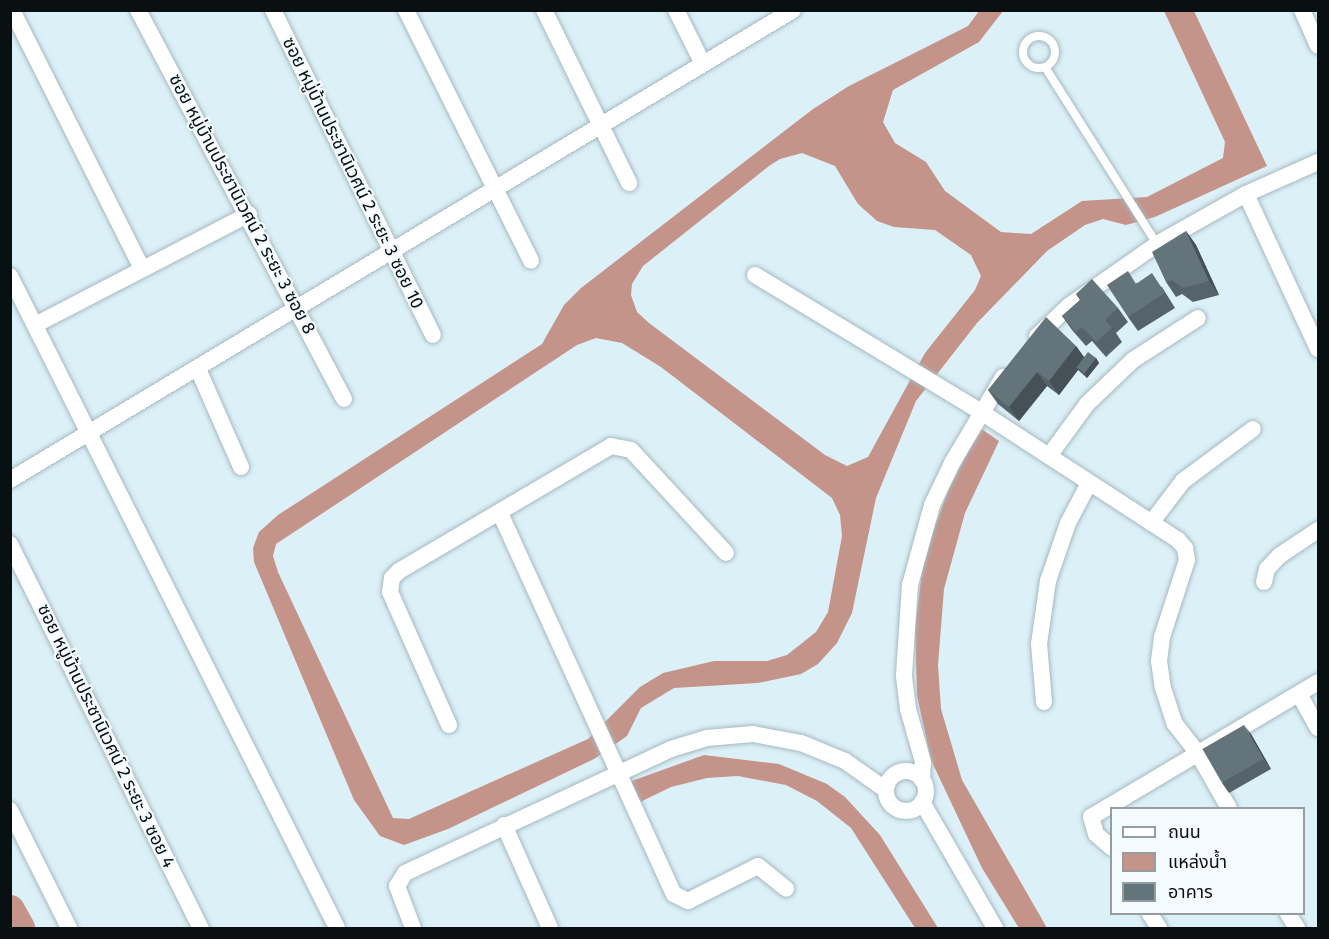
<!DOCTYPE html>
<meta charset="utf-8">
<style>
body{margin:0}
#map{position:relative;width:1329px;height:939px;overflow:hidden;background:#dcf0f7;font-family:"Fira Sans","Noto Sans Thai",sans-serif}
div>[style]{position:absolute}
.water>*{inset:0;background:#c4948a}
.river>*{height:30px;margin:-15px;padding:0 15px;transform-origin:15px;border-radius:15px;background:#c4948a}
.roads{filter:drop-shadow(0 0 2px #a6b9c0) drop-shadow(0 0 2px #a6b9c0)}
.service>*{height:8px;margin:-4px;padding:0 4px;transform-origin:4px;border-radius:4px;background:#fff}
.service>.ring{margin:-4px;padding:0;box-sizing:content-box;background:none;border:8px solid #fff;border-radius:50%}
.minor>*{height:16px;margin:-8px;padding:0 8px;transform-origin:8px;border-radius:8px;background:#fff}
.minor>.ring{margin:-8px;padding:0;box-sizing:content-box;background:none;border:16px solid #fff;border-radius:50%}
.wall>*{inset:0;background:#55646a}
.shaded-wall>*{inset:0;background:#455156}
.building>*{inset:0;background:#63747b;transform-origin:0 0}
span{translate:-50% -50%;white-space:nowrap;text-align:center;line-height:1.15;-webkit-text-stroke:4.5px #f3fbfe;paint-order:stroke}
.street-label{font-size:18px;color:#091012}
.frame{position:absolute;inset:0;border:12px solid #091012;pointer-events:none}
.legend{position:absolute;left:1110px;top:807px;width:195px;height:108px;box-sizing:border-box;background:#f3fbfe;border:2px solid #959da0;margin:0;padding:8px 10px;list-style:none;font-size:18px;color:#091012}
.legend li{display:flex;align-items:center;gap:12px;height:30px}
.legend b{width:30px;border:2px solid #959da0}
</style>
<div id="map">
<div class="water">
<i style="clip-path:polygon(evenodd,979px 11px,1003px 11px,979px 42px,893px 90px,883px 122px,895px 143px,926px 162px,945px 191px,1001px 232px,1031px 234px,1082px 201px,1147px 197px,1223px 158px,1225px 142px,1164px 11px,1194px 11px,1267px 166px,1155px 217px,1126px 225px,1103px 219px,1085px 225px,1047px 251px,977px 323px,916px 401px,876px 498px,852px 613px,837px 643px,818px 664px,801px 674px,758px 683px,674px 688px,641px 708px,627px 736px,594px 759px,448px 829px,404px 845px,380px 836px,354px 800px,254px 562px,253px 548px,259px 532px,278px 515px,542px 344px,564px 305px,581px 288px,813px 109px,849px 86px,968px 26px,979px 11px,802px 153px,835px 166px,858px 204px,877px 221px,894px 227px,935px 230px,971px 255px,981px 276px,975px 290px,925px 353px,868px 457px,847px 466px,825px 455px,649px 323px,637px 312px,631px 295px,632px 284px,643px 266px,769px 166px,780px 159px,802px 153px,979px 11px,596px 338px,622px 343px,661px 367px,832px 498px,840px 515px,842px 536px,828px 612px,816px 632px,787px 655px,767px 661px,714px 661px,663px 673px,640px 687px,588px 739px,409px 819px,393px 818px,278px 572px,273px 556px,276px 544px,577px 345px,596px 338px)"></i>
<i style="clip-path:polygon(980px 428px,999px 441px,965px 513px,944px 589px,938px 665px,941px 709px,962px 780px,1047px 928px,1019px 928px,982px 868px,931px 760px,917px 696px,915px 627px,924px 556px,948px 491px)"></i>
<i style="clip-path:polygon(704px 755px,779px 764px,827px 784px,845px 797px,880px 835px,938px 928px,915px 928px,851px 828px,817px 801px,786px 785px,738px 776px,707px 778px,671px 787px,638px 803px,629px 782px)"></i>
</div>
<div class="river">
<i style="left:10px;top:910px;width:21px;rotate:61deg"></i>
</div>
<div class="roads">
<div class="service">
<i class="ring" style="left:1023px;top:36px;width:24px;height:24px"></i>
<i style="left:1045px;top:67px;width:209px;rotate:57.7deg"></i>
</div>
<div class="minor">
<i style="left:138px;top:10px;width:440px;rotate:62.1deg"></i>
<i style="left:273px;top:10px;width:362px;rotate:63.8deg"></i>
<i style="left:406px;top:10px;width:280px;rotate:63.5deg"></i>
<i style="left:544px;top:10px;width:193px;rotate:63.8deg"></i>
<i style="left:676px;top:10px;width:60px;rotate:63.4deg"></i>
<i style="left:1302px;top:10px;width:39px;rotate:66deg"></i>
<i style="left:15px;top:16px;width:283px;rotate:63.3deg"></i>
<i style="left:1246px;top:194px;width:171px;rotate:65.1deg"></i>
<i style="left:755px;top:275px;width:264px;rotate:31.2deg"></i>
<i style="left:981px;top:412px;width:235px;rotate:33deg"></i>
<i style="left:1178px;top:540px;width:11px;rotate:49deg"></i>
<i style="left:1185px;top:548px;width:12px;rotate:81deg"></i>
<i style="left:1187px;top:560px;width:81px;rotate:108deg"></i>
<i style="left:1162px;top:637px;width:24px;rotate:97deg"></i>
<i style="left:1159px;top:661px;width:27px;rotate:82deg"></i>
<i style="left:1163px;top:688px;width:38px;rotate:72deg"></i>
<i style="left:1175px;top:724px;width:36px;rotate:52deg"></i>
<i style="left:1197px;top:752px;width:64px;rotate:60.3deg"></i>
<i style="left:10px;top:276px;width:729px;rotate:63.36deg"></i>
<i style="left:35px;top:325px;width:241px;rotate:-27.4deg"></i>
<i style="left:1037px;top:336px;width:45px;rotate:-43.2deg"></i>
<i style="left:1070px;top:305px;width:106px;rotate:-35deg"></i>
<i style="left:1157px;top:244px;width:102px;rotate:-29.3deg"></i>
<i style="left:1246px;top:194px;width:79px;rotate:-24deg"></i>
<i style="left:198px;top:369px;width:107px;rotate:66.3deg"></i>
<i style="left:1049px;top:456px;width:64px;rotate:-53.8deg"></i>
<i style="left:1087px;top:404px;width:64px;rotate:-43.7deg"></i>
<i style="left:1133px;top:360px;width:77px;rotate:-32.9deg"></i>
<i style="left:10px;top:480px;width:913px;rotate:-30.97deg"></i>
<i style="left:500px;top:513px;width:419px;rotate:65.5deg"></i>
<i style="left:674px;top:894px;width:16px;rotate:27deg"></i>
<i style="left:688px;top:901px;width:78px;rotate:-26.6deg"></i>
<i style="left:758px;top:866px;width:36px;rotate:39deg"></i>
<i style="left:1151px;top:523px;width:53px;rotate:-52.7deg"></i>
<i style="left:1183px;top:481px;width:87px;rotate:-36.6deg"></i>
<i style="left:10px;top:544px;width:429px;rotate:63.6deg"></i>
<i style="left:1264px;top:582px;width:13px;rotate:-77deg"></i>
<i style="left:1267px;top:569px;width:18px;rotate:-47deg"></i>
<i style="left:1279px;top:556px;width:47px;rotate:-33.7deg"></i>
<i style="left:1299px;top:694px;width:39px;rotate:61deg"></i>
<i style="left:1044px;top:702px;width:58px;rotate:-94.9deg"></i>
<i style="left:1039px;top:644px;width:64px;rotate:-81.9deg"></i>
<i style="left:1048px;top:581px;width:61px;rotate:-71deg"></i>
<i style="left:1068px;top:523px;width:45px;rotate:-62.3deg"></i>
<i style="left:449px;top:725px;width:145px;rotate:-113.9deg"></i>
<i style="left:390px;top:592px;width:14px;rotate:-82deg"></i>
<i style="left:392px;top:578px;width:10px;rotate:-45deg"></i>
<i style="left:399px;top:571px;width:246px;rotate:-30.5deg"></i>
<i style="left:611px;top:446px;width:20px;rotate:11deg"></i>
<i style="left:631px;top:450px;width:140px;rotate:47.3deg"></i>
<i class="ring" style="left:886px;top:771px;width:24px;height:24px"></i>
<i style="left:922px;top:780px;width:18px;rotate:-87deg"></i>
<i style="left:923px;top:762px;width:55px;rotate:-105.8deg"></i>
<i style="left:908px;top:709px;width:34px;rotate:-97deg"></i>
<i style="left:904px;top:675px;width:90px;rotate:-86.2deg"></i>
<i style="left:910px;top:585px;width:83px;rotate:-74.6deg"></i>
<i style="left:932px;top:505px;width:47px;rotate:-64.5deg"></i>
<i style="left:952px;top:463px;width:100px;rotate:-59.3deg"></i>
<i style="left:922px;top:802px;width:146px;rotate:59.9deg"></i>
<i style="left:10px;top:810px;width:132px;rotate:63.4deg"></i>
<i style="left:504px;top:825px;width:113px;rotate:65.9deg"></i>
<i style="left:1112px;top:848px;width:21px;rotate:-139deg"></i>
<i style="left:1096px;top:834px;width:18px;rotate:-106deg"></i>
<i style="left:1091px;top:817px;width:264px;rotate:-30.7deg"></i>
<i style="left:1150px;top:914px;width:17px;rotate:57deg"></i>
<i style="left:1288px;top:914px;width:17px;rotate:57deg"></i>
<i style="left:413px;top:928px;width:45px;rotate:-110.9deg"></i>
<i style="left:397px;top:886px;width:15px;rotate:-58deg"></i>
<i style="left:405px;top:873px;width:293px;rotate:-25deg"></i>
<i style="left:671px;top:749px;width:38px;rotate:-17deg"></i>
<i style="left:707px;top:738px;width:46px;rotate:-5deg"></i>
<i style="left:753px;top:734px;width:49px;rotate:10.6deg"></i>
<i style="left:801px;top:743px;width:48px;rotate:22.2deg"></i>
<i style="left:845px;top:761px;width:50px;rotate:35.3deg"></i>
</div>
</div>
<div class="wall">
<i style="clip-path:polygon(1186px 231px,1196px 245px,1219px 295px,1193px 302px,1182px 294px,1176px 297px,1166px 282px)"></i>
<i style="clip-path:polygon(1136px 283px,1162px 287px,1175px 308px,1138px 331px,1128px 317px)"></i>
<i style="clip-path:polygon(1076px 294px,1118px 308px,1128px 322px,1116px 333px,1122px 342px,1106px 357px,1092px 341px,1086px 346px,1072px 330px,1062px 316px,1080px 300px)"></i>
<i style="clip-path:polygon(1076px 346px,1084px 357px,1096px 358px,1099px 363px,1087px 378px,1078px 370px,1059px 395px,1047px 386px,1019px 421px,998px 404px,988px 390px)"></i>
<i style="clip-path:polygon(1251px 734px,1271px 769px,1229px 793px,1222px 783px)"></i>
</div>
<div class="shaded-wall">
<i style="clip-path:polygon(1186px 231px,1196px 245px,1219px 295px,1209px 281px)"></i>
<i style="clip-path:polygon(1076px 346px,1086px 360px,1076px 367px,1078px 370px,1059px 395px,1049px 381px)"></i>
<i style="clip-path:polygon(1096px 358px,1099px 363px,1087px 378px,1084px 373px)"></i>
<i style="clip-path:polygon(1037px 372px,1047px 386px,1019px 421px,1009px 407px)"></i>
<i style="clip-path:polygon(1244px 725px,1251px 734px,1271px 769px,1264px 759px)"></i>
</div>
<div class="building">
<i style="clip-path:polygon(1186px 231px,1209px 281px,1183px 288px,1172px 280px,1166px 282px,1152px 252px)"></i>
<i style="clip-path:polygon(1128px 271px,1136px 284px,1152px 273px,1165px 293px,1128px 317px,1107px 285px)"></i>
<i style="clip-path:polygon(1092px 279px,1118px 308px,1105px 320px,1112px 328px,1096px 342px,1082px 327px,1076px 332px,1062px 316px,1080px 300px,1076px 294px)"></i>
<i style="clip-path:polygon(1046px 317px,1076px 346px,1049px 381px,1037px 372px,1009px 407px,988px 390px)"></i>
<i style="left:1088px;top:352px;width:10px;height:19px;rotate:37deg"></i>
<i style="left:1244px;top:725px;width:39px;height:48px;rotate:60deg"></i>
</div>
<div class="street-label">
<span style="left:353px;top:173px;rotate:64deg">ซอย หมู่บ้านประชานิเวศน์ 2 ระยะ 3 ซอย 10</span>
<span style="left:242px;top:204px;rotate:62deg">ซอย หมู่บ้านประชานิเวศน์ 2 ระยะ 3 ซอย 8</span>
<span style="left:106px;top:736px;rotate:64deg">ซอย หมู่บ้านประชานิเวศน์ 2 ระยะ 3 ซอย 4</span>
</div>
<div class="frame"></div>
<ul class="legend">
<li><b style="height:8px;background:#fff"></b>ถนน</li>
<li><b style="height:16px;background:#c4948a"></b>แหล่งน้ำ</li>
<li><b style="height:16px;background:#63747b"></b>อาคาร</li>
</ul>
</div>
